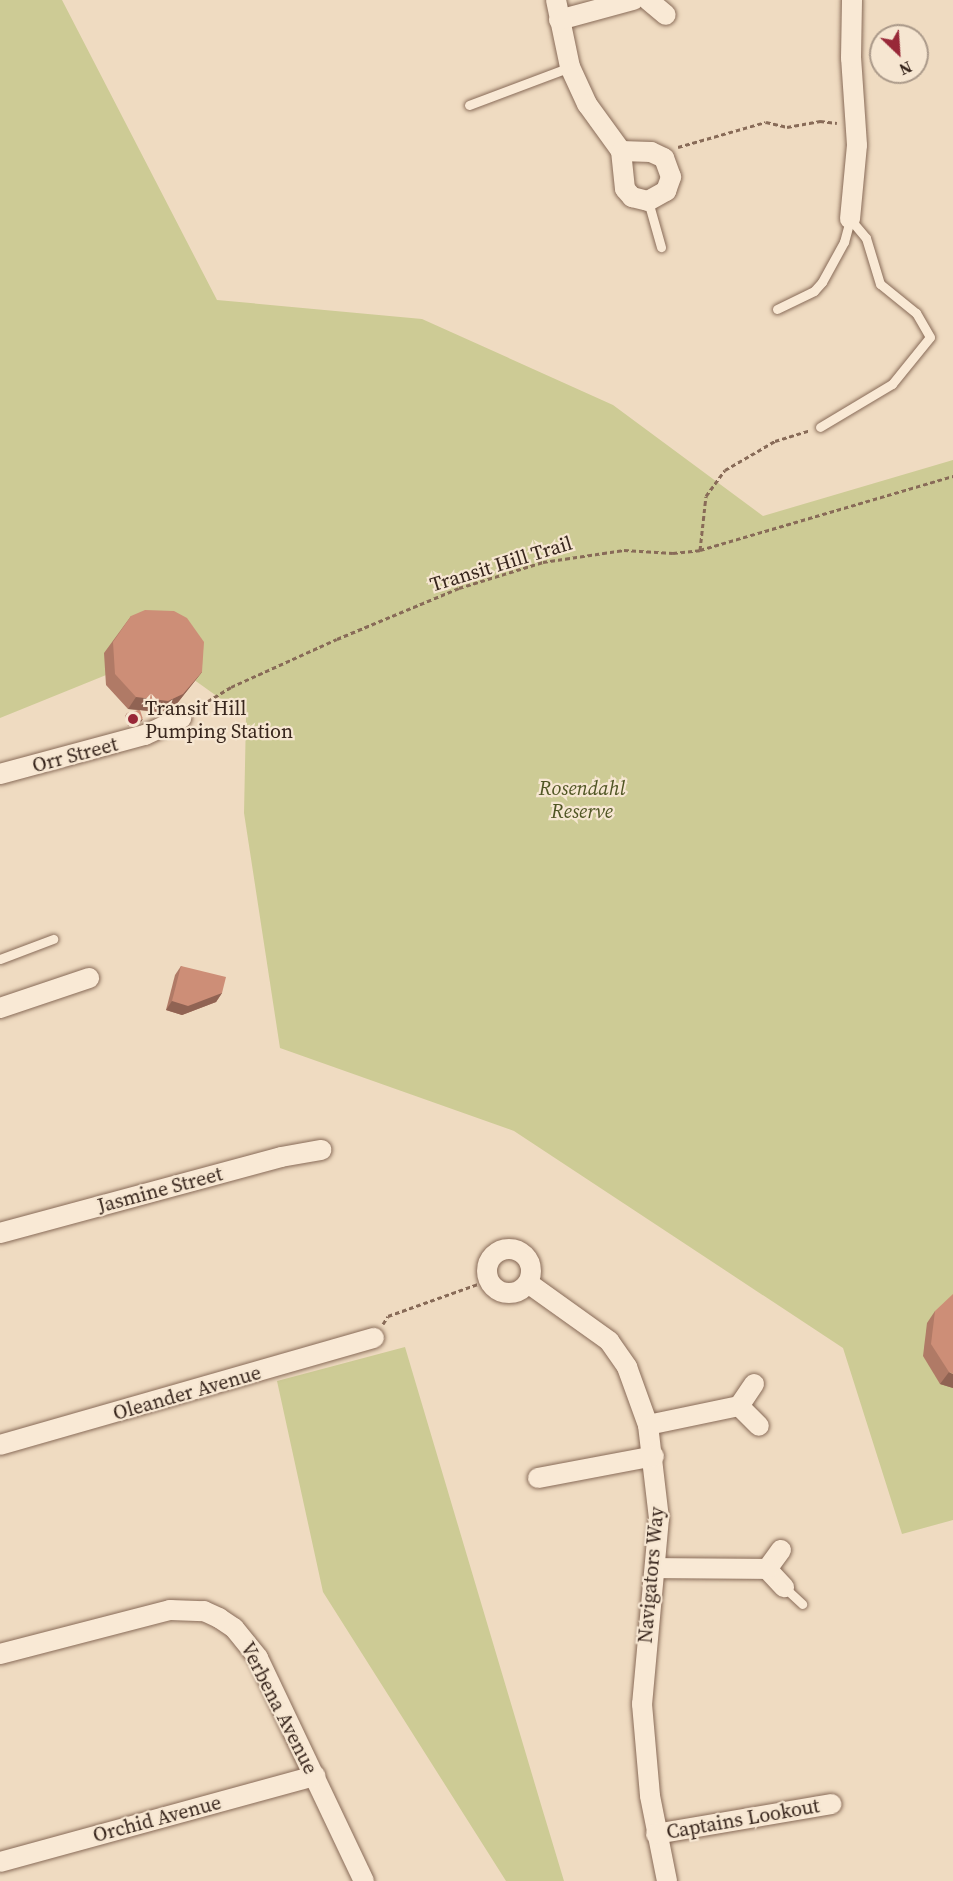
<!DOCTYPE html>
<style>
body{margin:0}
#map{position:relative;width:953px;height:1881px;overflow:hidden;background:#efdbc1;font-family:"Source Serif 4",serif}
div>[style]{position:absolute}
.green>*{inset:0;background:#cdcb95}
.path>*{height:3px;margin-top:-1.5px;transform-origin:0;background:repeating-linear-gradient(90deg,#886b58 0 4.5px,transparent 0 7.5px)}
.roads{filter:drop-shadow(0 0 2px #886b58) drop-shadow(0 0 2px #886b58)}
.service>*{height:9px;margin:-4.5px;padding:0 4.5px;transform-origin:4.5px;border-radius:4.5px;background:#f9e9d5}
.minor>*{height:20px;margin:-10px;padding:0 10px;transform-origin:10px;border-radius:10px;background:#f9e9d5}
.minor>.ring{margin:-10px;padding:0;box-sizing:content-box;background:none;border:20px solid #f9e9d5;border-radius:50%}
.wall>*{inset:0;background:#b07a66}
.shaded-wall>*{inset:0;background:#906353}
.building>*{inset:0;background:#cd8e77;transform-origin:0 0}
.dots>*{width:16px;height:16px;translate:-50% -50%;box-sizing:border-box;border:3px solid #f6e6d1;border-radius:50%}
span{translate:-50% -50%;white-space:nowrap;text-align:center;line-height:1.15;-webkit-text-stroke:4.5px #f6e6d1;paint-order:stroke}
.street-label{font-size:20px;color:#38261d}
.poi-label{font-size:20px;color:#38261d}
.left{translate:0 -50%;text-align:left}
.park-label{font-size:20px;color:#4f5523;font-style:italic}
.north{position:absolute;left:869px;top:24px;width:60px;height:60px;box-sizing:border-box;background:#f6e6d1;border:2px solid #aa9989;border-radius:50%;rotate:155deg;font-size:16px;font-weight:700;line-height:24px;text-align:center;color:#38261d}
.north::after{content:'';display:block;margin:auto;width:21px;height:27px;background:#982838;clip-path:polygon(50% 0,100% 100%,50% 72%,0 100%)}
</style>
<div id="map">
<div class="green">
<i style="clip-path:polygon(0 0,62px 0,217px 300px,422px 319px,613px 405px,763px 516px,953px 460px,953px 1520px,902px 1534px,843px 1348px,514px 1131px,280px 1048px,244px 813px,246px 717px,158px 654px,0 718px)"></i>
<i style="clip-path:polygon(405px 1347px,542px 1808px,564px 1881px,506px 1881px,323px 1592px,277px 1381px)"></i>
</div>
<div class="path">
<i style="left:678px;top:147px;width:91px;rotate:-15.9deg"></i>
<i style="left:766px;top:122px;width:22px;rotate:13deg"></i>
<i style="left:787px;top:127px;width:34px;rotate:-10deg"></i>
<i style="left:820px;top:121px;width:17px;rotate:7deg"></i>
<i style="left:700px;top:550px;width:54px;rotate:-83.7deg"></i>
<i style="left:706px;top:496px;width:32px;rotate:-54deg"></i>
<i style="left:725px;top:470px;width:58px;rotate:-30.1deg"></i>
<i style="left:775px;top:441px;width:37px;rotate:-17deg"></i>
<i style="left:195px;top:709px;width:42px;rotate:-31.4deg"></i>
<i style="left:231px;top:687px;width:116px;rotate:-24.4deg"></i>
<i style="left:337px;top:639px;width:132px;rotate:-22.7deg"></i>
<i style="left:459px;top:588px;width:88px;rotate:-17.2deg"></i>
<i style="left:543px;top:562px;width:82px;rotate:-8.4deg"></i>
<i style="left:624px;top:550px;width:49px;rotate:3.5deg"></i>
<i style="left:673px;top:553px;width:27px;rotate:-6deg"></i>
<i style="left:700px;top:550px;width:264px;rotate:-16.3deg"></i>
<i style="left:383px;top:1324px;width:9px;rotate:-58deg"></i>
<i style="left:388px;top:1316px;width:107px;rotate:-19.6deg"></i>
</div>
<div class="roads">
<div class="service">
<i style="left:469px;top:105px;width:108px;rotate:-20.6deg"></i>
<i style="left:648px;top:201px;width:48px;rotate:74.2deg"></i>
<i style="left:777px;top:309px;width:41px;rotate:-25.9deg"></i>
<i style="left:814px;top:291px;width:12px;rotate:-48deg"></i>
<i style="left:822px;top:282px;width:46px;rotate:-61.2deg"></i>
<i style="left:844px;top:242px;width:24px;rotate:-75deg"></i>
<i style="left:820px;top:427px;width:84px;rotate:-30.8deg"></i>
<i style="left:892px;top:384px;width:60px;rotate:-51deg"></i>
<i style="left:930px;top:337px;width:28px;rotate:-120deg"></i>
<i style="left:916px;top:313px;width:46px;rotate:-141.1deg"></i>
<i style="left:880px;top:284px;width:48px;rotate:-106.9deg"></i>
<i style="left:866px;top:238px;width:25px;rotate:-130deg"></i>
<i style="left:0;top:959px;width:57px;rotate:-20.7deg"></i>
<i style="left:784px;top:1587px;width:25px;rotate:43deg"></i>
</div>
<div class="minor">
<i style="left:556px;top:0;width:68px;rotate:78.2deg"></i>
<i style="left:570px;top:67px;width:41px;rotate:65.3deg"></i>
<i style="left:587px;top:104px;width:58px;rotate:54.1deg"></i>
<i style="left:621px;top:151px;width:38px;rotate:84deg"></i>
<i style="left:625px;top:189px;width:11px;rotate:49deg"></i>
<i style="left:632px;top:197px;width:16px;rotate:14deg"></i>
<i style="left:648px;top:201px;width:21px;rotate:-29deg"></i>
<i style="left:666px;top:191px;width:15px;rotate:-70deg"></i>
<i style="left:671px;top:177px;width:20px;rotate:-110deg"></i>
<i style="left:664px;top:158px;width:14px;rotate:-155deg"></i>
<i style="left:651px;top:152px;width:30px;rotate:-178deg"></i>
<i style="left:648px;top:0;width:23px;rotate:40deg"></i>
<i style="left:559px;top:20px;width:77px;rotate:-15.1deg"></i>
<i style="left:850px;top:219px;width:74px;rotate:-84.6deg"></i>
<i style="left:857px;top:145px;width:87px;rotate:-93.9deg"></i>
<i style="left:851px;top:58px;width:58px;rotate:-89deg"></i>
<i style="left:0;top:774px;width:150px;rotate:-15.1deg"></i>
<i style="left:145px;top:735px;width:40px;rotate:-25deg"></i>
<i style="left:0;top:1008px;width:94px;rotate:-18.6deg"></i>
<i style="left:0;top:1233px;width:291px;rotate:-15.1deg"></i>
<i style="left:281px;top:1157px;width:41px;rotate:-9.9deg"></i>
<i class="ring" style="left:487px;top:1249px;width:24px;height:24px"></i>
<i style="left:528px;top:1283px;width:100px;rotate:35.6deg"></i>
<i style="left:609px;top:1341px;width:32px;rotate:55deg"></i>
<i style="left:627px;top:1367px;width:62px;rotate:70.1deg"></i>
<i style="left:648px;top:1425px;width:94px;rotate:83.3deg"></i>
<i style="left:659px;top:1518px;width:187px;rotate:95.2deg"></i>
<i style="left:642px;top:1704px;width:92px;rotate:85deg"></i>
<i style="left:650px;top:1796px;width:87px;rotate:78.7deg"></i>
<i style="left:754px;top:1384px;width:27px;rotate:124deg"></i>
<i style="left:739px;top:1406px;width:28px;rotate:45deg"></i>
<i style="left:648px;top:1425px;width:93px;rotate:-11.8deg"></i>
<i style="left:0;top:1445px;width:389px;rotate:-16deg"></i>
<i style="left:538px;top:1478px;width:118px;rotate:-10.7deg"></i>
<i style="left:781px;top:1550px;width:24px;rotate:126deg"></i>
<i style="left:767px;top:1569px;width:25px;rotate:47deg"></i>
<i style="left:655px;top:1568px;width:112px;rotate:0.5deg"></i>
<i style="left:0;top:1654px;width:176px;rotate:-14.5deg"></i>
<i style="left:170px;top:1610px;width:34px;rotate:2deg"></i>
<i style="left:204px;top:1611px;width:17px;rotate:25deg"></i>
<i style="left:219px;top:1618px;width:18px;rotate:34deg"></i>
<i style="left:234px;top:1628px;width:38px;rotate:51deg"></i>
<i style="left:258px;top:1658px;width:247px;rotate:64.6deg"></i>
<i style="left:656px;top:1834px;width:178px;rotate:-9.7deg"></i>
<i style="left:0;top:1862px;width:327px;rotate:-15.3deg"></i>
</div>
</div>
<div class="wall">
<i style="clip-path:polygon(131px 616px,202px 672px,175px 706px,160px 712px,140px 710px,141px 722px,128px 726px,125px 716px,127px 713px,139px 710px,128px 709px,106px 685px,104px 653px)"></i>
<i style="clip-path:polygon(181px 966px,222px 993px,216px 1002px,182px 1015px,166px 1010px,175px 975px)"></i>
<i style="clip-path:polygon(935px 1311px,953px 1388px,940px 1384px,923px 1356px,927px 1323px)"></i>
</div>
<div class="shaded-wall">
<i style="clip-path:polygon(202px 672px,175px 706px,160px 712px,128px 709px,136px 697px)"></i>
<i style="clip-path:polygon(143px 719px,141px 722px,128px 726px,130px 723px)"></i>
<i style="clip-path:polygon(222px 993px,216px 1002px,182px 1015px,166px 1010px,172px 1001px)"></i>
<i style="clip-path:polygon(949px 1372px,953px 1374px,953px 1388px,940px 1384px)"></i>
</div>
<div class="building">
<i style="clip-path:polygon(145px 610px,174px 611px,187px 618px,204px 642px,202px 672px,183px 694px,168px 701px,136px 697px,115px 674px,113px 642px,131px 616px)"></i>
<i style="left:140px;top:710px;width:9px;height:13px;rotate:72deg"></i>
<i style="clip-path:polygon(181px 966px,226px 977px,222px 993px,188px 1006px,172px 1001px)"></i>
<i style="clip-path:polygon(953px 1294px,953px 1374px,949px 1372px,931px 1344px,935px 1311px)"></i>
</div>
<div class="dots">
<i style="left:133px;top:719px;background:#982838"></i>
</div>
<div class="street-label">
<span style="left:501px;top:564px;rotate:-17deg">Transit Hill Trail</span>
<span style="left:75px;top:755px;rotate:-15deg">Orr Street</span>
<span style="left:160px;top:1190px;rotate:-15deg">Jasmine Street</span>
<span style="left:187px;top:1393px;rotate:-16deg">Oleander Avenue</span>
<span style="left:651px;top:1575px;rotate:-85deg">Navigators Way</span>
<span style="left:279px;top:1708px;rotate:63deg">Verbena Avenue</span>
<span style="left:157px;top:1819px;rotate:-15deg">Orchid Avenue</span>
<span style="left:743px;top:1819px;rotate:-10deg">Captains Lookout</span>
</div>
<div class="poi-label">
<span class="left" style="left:145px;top:720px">Transit Hill<br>Pumping Station</span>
</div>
<div class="park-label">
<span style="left:582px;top:800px">Rosendahl<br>Reserve</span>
</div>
<div class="north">N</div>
</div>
